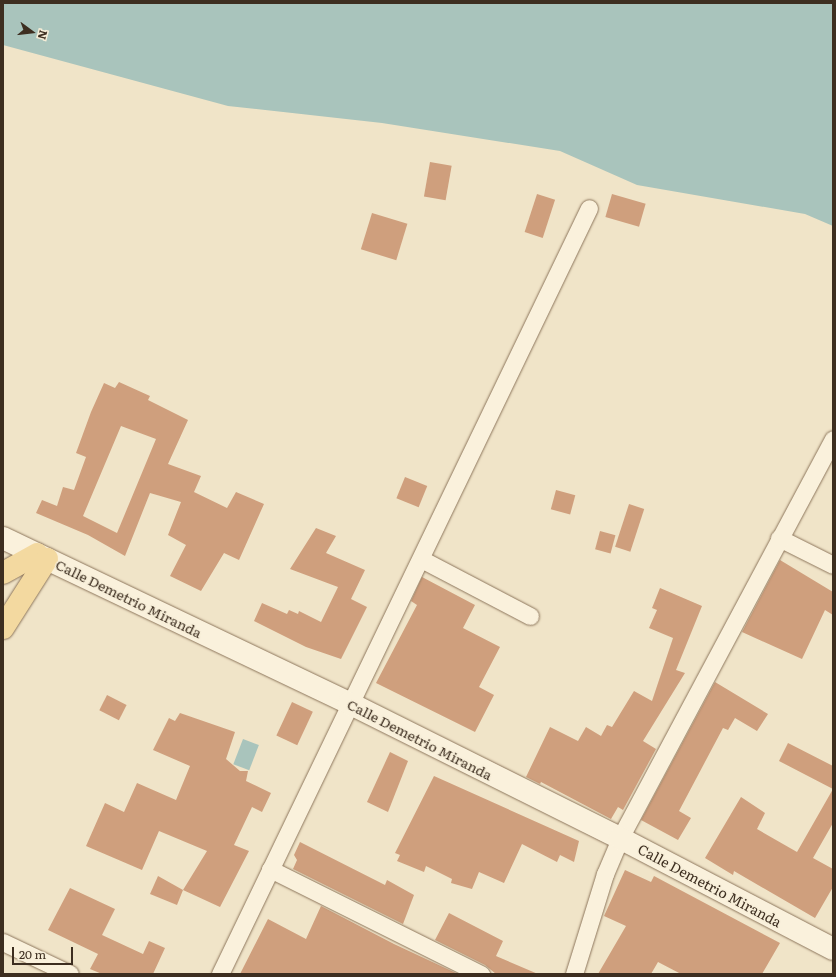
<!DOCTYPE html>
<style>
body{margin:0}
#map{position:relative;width:836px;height:977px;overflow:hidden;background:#f0e4c8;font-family:Literata,serif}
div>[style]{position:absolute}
.water>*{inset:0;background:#a9c4bc;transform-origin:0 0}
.building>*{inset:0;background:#cf9f7d;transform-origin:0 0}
.roads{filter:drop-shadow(0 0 1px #8d765c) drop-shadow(0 0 1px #8d765c)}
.minor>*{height:17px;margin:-8.5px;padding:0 8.5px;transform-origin:8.5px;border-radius:8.5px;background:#faf1dc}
.secondary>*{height:22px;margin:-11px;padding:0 11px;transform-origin:11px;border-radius:11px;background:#faf1dc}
.primary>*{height:22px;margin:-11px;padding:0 11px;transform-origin:11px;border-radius:11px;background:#f3d9a0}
span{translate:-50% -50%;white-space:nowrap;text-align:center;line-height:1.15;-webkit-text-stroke:3px #f7eed8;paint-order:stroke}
.street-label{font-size:14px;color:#3d2e20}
.frame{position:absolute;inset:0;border:4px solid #3d2e20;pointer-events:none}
.north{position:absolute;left:12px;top:12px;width:40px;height:40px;-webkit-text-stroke:3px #f7eed8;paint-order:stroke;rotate:105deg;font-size:11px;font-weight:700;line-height:16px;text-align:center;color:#3d2e20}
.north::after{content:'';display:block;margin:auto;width:14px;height:18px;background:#3d2e20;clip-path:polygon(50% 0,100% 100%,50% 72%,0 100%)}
.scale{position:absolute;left:12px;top:947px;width:61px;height:18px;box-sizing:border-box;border:2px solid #3d2e20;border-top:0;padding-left:5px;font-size:12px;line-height:14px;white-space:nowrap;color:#3d2e20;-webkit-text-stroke:3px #f7eed8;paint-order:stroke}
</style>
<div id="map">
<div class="water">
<i style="clip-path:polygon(3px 3px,833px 3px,833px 226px,805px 214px,637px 185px,560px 151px,382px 123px,228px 106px,3px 45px)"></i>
<i style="left:243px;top:739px;width:17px;height:27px;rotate:21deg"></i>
</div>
<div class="building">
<i style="left:430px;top:162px;width:22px;height:35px;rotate:10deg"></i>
<i style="left:537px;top:194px;width:19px;height:40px;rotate:18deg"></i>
<i style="left:612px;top:194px;width:35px;height:24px;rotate:16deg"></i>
<i style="left:372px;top:213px;width:37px;height:38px;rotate:17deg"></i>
<i style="clip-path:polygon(evenodd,119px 382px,150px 396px,148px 400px,188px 420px,168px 464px,201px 476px,194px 492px,227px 508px,236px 492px,264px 504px,239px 560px,224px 553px,201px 591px,170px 576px,186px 545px,168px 535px,181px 502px,150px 493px,125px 556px,88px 535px,36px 513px,42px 500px,57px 506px,63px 487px,74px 490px,86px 457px,76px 453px,91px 412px,104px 383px,115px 388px,119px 382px,121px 426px,156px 439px,117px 533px,83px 516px,121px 426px)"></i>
<i style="left:405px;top:477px;width:24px;height:23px;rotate:22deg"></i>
<i style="left:556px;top:490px;width:20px;height:20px;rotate:15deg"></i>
<i style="left:629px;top:504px;width:16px;height:45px;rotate:18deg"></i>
<i style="clip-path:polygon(316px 528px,336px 536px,326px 553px,365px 570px,351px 599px,367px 607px,341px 659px,306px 647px,254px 621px,262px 603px,287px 614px,289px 610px,298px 614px,299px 611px,321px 622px,338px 587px,290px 569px)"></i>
<i style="left:600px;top:531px;width:16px;height:19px;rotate:15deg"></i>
<i style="clip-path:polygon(780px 560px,833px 592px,833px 615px,825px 610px,802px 659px,742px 632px)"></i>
<i style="clip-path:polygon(422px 577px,475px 605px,463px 628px,500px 647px,479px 687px,494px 695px,475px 732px,376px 683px,417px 605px,411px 601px)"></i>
<i style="clip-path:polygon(660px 588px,702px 606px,676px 670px,685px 673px,643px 741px,656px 749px,623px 810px,618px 807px,611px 819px,541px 782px,540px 784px,526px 777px,550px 727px,578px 741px,586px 727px,601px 736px,607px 725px,612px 727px,634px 691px,652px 701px,673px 638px,649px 628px,657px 610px,652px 608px)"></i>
<i style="clip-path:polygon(715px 682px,768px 714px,757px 731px,735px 718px,728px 730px,723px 728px,679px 811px,691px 818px,678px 840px,641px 820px)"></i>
<i style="left:107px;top:695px;width:22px;height:17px;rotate:27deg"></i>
<i style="left:292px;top:702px;width:23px;height:37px;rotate:25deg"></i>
<i style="clip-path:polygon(180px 713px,235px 732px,226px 759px,240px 771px,248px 771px,246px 781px,271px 793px,262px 812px,252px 807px,234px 845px,249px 851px,220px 907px,183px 890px,207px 851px,159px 831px,142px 870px,86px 846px,105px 803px,124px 812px,137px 783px,176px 800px,190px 766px,153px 750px,169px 718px,175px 721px)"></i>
<i style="clip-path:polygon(788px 743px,833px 766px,833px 823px,813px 858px,833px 869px,833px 887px,815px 918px,734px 871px,733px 875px,705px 858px,741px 797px,765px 813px,757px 829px,797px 852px,833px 789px,779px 761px)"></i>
<i style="clip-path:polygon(390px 752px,408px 761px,388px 812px,367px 802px)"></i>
<i style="clip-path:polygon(434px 776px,579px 841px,574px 862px,560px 855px,557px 862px,522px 844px,504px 883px,479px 872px,472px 889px,451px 883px,452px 879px,426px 866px,424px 872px,397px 861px,400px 855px,395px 853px)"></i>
<i style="clip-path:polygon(300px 842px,385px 885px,387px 880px,414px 895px,403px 924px,293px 869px,297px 860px,294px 855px)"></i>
<i style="clip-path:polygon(625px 870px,651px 882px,654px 876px,780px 943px,762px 974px,681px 974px,658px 962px,651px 974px,598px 974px,626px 926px,604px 916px)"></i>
<i style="clip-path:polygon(158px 876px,183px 890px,177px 905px,150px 894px)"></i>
<i style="clip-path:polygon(70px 888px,115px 909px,102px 935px,143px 954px,149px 941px,165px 948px,153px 974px,102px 974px,90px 969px,98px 954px,48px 930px)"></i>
<i style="clip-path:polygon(321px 906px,394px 944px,458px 974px,240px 974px,268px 919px,306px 939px)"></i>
<i style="clip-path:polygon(449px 913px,503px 941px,496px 956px,538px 974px,496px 974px,485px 965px,435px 940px)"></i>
</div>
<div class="roads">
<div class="minor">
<i style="left:779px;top:538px;width:60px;rotate:26.6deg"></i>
<i style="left:421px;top:559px;width:123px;rotate:27.6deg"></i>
<i style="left:270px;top:869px;width:236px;rotate:26.5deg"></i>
<i style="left:3px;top:942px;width:74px;rotate:25.5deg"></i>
<i style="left:220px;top:974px;width:850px;rotate:-64.28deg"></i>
<i style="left:574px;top:974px;width:105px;rotate:-72.8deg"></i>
<i style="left:605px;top:874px;width:39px;rotate:-67deg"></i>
<i style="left:620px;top:838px;width:452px;rotate:-61.9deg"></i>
</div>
<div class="secondary">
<i style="left:3px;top:538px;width:383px;rotate:25.5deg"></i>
<i style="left:349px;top:703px;width:303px;rotate:26.5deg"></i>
<i style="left:620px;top:838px;width:240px;rotate:27.5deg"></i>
</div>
<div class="primary">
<i style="left:3px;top:573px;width:39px;rotate:-29deg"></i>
<i style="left:3px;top:628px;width:82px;rotate:-57.5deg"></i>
</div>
</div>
<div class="street-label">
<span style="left:129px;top:598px;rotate:26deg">Calle Demetrio Miranda</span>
<span style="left:420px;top:739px;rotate:27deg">Calle Demetrio Miranda</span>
<span style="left:710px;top:885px;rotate:28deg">Calle Demetrio Miranda</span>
</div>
<div class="frame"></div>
<div class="north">N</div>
<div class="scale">20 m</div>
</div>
